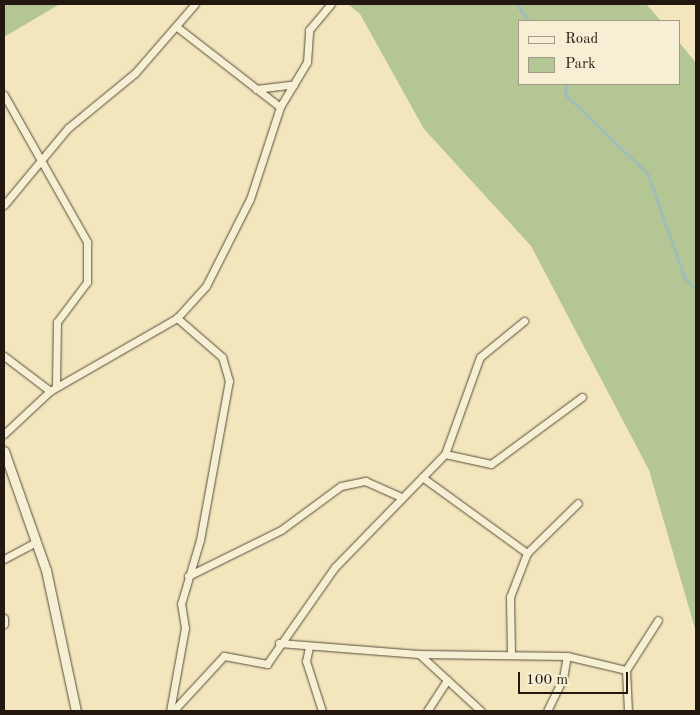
<!DOCTYPE html>
<style>
body{margin:0}
#map{position:relative;width:700px;height:715px;overflow:hidden;background:#f3e6bd;font-family:"Old Standard TT",serif}
div>[style]{position:absolute}
.green>*{inset:0;background:#b5c695}
.stream>*{height:2.5px;margin:-1.25px;padding:0 1.25px;transform-origin:1.25px;border-radius:1.25px;background:#9ebeb9}
.roads{filter:drop-shadow(0 0 1px #564c3b) drop-shadow(0 0 1px #564c3b)}
.minor>*{height:7px;margin:-3.5px;padding:0 3.5px;transform-origin:3.5px;border-radius:3.5px;background:#f7efd4}
.tertiary>*{height:9px;margin:-4.5px;padding:0 4.5px;transform-origin:4.5px;border-radius:4.5px;background:#f7efd4}
span{translate:-50% -50%;white-space:nowrap;text-align:center;line-height:1.15;-webkit-text-stroke:5px #f7efd4;paint-order:stroke}
.frame{position:absolute;inset:0;border:5px solid #221810;pointer-events:none}
.legend{position:absolute;left:518px;top:20px;width:162px;height:65px;box-sizing:border-box;background:#f7efd4;border:1px solid #a29986;margin:0;padding:6px 9px;list-style:none;font-size:15px;color:#221810}
.legend li{display:flex;align-items:center;gap:10px;height:25px}
.legend b{width:25px;border:1px solid #a29986}
.scale{position:absolute;left:518px;top:672px;width:110px;height:22px;box-sizing:border-box;border:2px solid #221810;border-top:0;padding-left:6px;font-size:15px;line-height:18px;white-space:nowrap;color:#221810;-webkit-text-stroke:4px #f7efd4;paint-order:stroke}
</style>
<div id="map">
<div class="green">
<i style="clip-path:polygon(4px 4px,60px 4px,4px 37px)"></i>
<i style="clip-path:polygon(348px 4px,646px 4px,661px 21px,519px 21px,519px 84px,679px 84px,679px 42px,696px 63px,696px 632px,649px 470px,531px 246px,424px 129px,360px 14px)"></i>
</div>
<div class="stream">
<i style="left:516px;top:4px;width:22px;rotate:51deg"></i>
<i style="left:568px;top:84px;width:10px;rotate:107deg"></i>
<i style="left:565px;top:94px;width:115px;rotate:43.9deg"></i>
<i style="left:648px;top:174px;width:110px;rotate:70.4deg"></i>
<i style="left:685px;top:278px;width:16px;rotate:45deg"></i>
</div>
<div class="roads">
<div class="minor">
<i style="left:177px;top:27px;width:130px;rotate:37.8deg"></i>
<i style="left:256px;top:89px;width:38px;rotate:-7deg"></i>
<i style="left:4px;top:95px;width:169px;rotate:60.5deg"></i>
<i style="left:87px;top:242px;width:40px;rotate:90deg"></i>
<i style="left:87px;top:282px;width:50px;rotate:126.9deg"></i>
<i style="left:57px;top:322px;width:64px;rotate:90.9deg"></i>
<i style="left:4px;top:205px;width:100px;rotate:-50.3deg"></i>
<i style="left:68px;top:128px;width:87px;rotate:-39.4deg"></i>
<i style="left:135px;top:73px;width:91px;rotate:-49deg"></i>
<i style="left:4px;top:356px;width:58px;rotate:37.3deg"></i>
<i style="left:4px;top:434px;width:63px;rotate:-43.1deg"></i>
<i style="left:50px;top:391px;width:146px;rotate:-29.9deg"></i>
<i style="left:177px;top:318px;width:43px;rotate:-47.8deg"></i>
<i style="left:206px;top:286px;width:97px;rotate:-63.2deg"></i>
<i style="left:250px;top:199px;width:97px;rotate:-71.9deg"></i>
<i style="left:280px;top:107px;width:52px;rotate:-59deg"></i>
<i style="left:307px;top:62px;width:32px;rotate:-86deg"></i>
<i style="left:309px;top:30px;width:34px;rotate:-50deg"></i>
<i style="left:445px;top:454px;width:47px;rotate:12.3deg"></i>
<i style="left:491px;top:464px;width:113px;rotate:-36.4deg"></i>
<i style="left:422px;top:477px;width:130px;rotate:35.9deg"></i>
<i style="left:527px;top:553px;width:71px;rotate:-44.4deg"></i>
<i style="left:4px;top:559px;width:36px;rotate:-28deg"></i>
<i style="left:188px;top:576px;width:104px;rotate:-26.3deg"></i>
<i style="left:281px;top:530px;width:74px;rotate:-36.3deg"></i>
<i style="left:341px;top:486px;width:25px;rotate:-12deg"></i>
<i style="left:365px;top:481px;width:37px;rotate:24deg"></i>
<i style="left:4px;top:618px;width:6px;rotate:90deg"></i>
<i style="left:279px;top:643px;width:140px;rotate:4.5deg"></i>
<i style="left:419px;top:654px;width:148px;rotate:0.8deg"></i>
<i style="left:567px;top:656px;width:61px;rotate:13.3deg"></i>
<i style="left:626px;top:670px;width:59px;rotate:-57.4deg"></i>
<i style="left:309px;top:647px;width:14px;rotate:102deg"></i>
<i style="left:306px;top:661px;width:52px;rotate:72.3deg"></i>
<i style="left:419px;top:654px;width:84px;rotate:42.6deg"></i>
<i style="left:511px;top:655px;width:58px;rotate:-91deg"></i>
<i style="left:510px;top:597px;width:47px;rotate:-68.9deg"></i>
<i style="left:626px;top:670px;width:41px;rotate:87.2deg"></i>
<i style="left:170px;top:711px;width:84px;rotate:-79.8deg"></i>
<i style="left:185px;top:628px;width:24px;rotate:-99deg"></i>
<i style="left:181px;top:604px;width:67px;rotate:-73.5deg"></i>
<i style="left:200px;top:540px;width:162px;rotate:-79.7deg"></i>
<i style="left:229px;top:381px;width:25px;rotate:-106deg"></i>
<i style="left:222px;top:357px;width:60px;rotate:-139.1deg"></i>
<i style="left:173px;top:711px;width:75px;rotate:-47.2deg"></i>
<i style="left:224px;top:656px;width:44px;rotate:10.5deg"></i>
<i style="left:267px;top:664px;width:118px;rotate:-55deg"></i>
<i style="left:335px;top:567px;width:158px;rotate:-45.8deg"></i>
<i style="left:445px;top:454px;width:103px;rotate:-70.2deg"></i>
<i style="left:480px;top:357px;width:57px;rotate:-39.3deg"></i>
<i style="left:427px;top:711px;width:37px;rotate:-57deg"></i>
<i style="left:547px;top:711px;width:37px;rotate:-64deg"></i>
<i style="left:563px;top:678px;width:22px;rotate:-80deg"></i>
</div>
<div class="tertiary">
<i style="left:4px;top:451px;width:126px;rotate:70.6deg"></i>
<i style="left:46px;top:570px;width:144px;rotate:78deg"></i>
</div>
</div>
<div class="frame"></div>
<ul class="legend">
<li><b style="height:6px;background:#f7efd4"></b>Road</li>
<li><b style="height:14px;background:#b5c695"></b>Park</li>
</ul>
<div class="scale">100 m</div>
</div>
